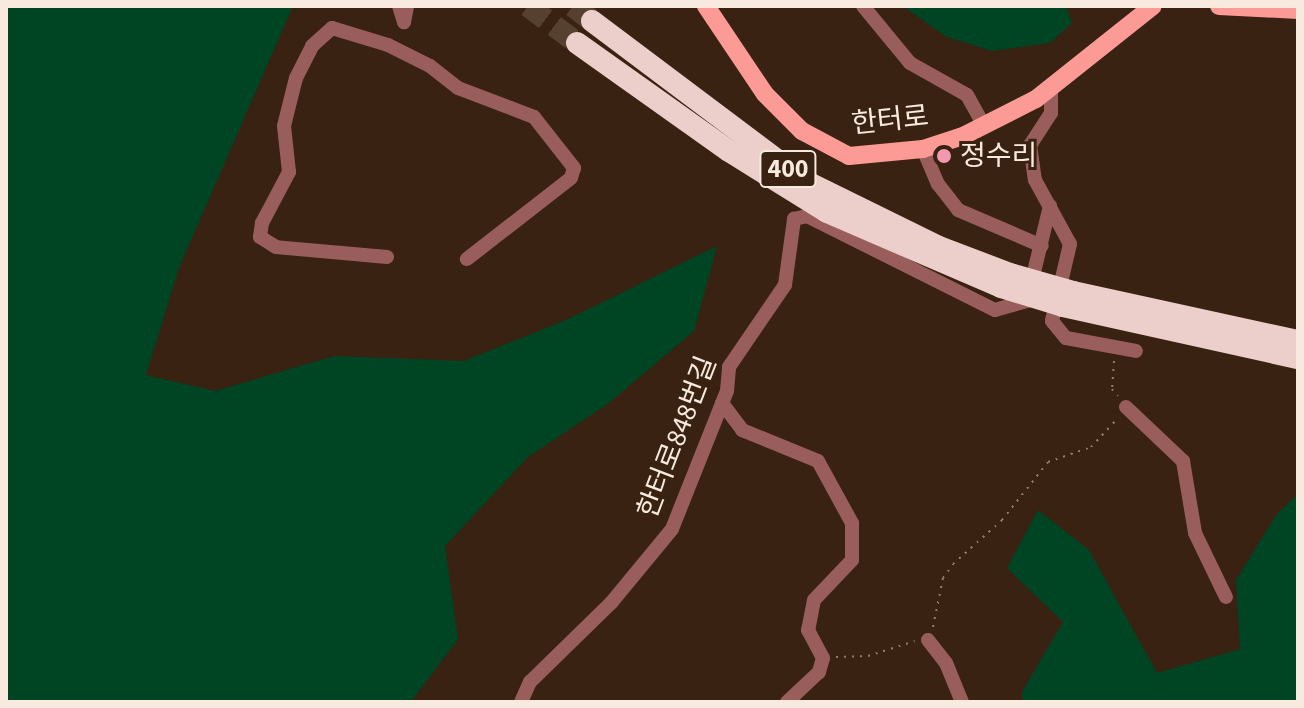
<!DOCTYPE html>
<meta charset="utf-8">
<style>
body{margin:0}
#map{position:relative;width:1304px;height:708px;overflow:hidden;background:#392211;font-family:"Source Sans 3","Noto Sans KR",sans-serif}
div>[style]{position:absolute}
.green>*{inset:0;background:#004523}
.highway-tunnel>*{height:22px;margin-top:-11px;transform-origin:0;background:repeating-linear-gradient(90deg,#564030 0 22px,transparent 0 33px)}
.path>*{height:2px;margin-top:-1px;transform-origin:0;background:repeating-linear-gradient(90deg,#917d6f 0 2px,transparent 0 8px)}
.minor>*{height:14px;margin:-7px;padding:0 7px;transform-origin:7px;border-radius:7px;background:#995e5b}
.major>*{height:18px;margin:-9px;padding:0 9px;transform-origin:9px;border-radius:9px;background:#fc9a95}
.highway>*{height:22px;margin:-11px;padding:0 11px;transform-origin:11px;border-radius:11px;background:#eccecb}
.highway-bridge>*{height:22px;margin:-11px;padding:0 11px;transform-origin:11px;border-radius:11px;background:#eccecb}
.dots>*{width:22px;height:22px;translate:-50% -50%;box-sizing:border-box;border:4px solid #392211;border-radius:50%}
span{translate:-50% -50%;white-space:nowrap;text-align:center;line-height:1.15;-webkit-text-stroke:6px #392211;paint-order:stroke}
.shield-label span{padding:2px 6px;background:#392211;border:2px solid;border-radius:6px;-webkit-text-stroke-width:0}
.shield-label{font-size:26px;color:#f9eadf;font-weight:700}
.street-label{font-size:28px;color:#f9eadf}
.poi-label{font-size:28px;color:#f9eadf}
.left{translate:0 -50%;text-align:left}
.frame{position:absolute;inset:0;border:8px solid #f9eadf;pointer-events:none}
</style>
<div id="map">
<div class="green">
<i style="clip-path:polygon(6px 6px,293px 6px,179px 268px,146px 375px,215px 391px,334px 356px,464px 361px,566px 320px,717px 246px,694px 331px,609px 403px,528px 457px,445px 546px,458px 639px,411px 702px,6px 702px)"></i>
<i style="clip-path:polygon(902px 6px,1066px 6px,1072px 23px,1050px 43px,992px 51px,947px 37px)"></i>
<i style="clip-path:polygon(1298px 494px,1298px 702px,1022px 702px,1022px 692px,1063px 622px,1007px 568px,1038px 510px,1089px 550px,1157px 673px,1240px 649px,1236px 580px,1277px 514px)"></i>
</div>
<div class="highway-tunnel">
<i style="left:528px;top:6px;width:61px;rotate:37.1deg"></i>
<i style="left:573px;top:6px;width:24px;rotate:38deg"></i>
</div>
<div class="path">
<i style="left:1114px;top:361px;width:28px;rotate:94deg"></i>
<i style="left:1112px;top:389px;width:9px;rotate:49deg"></i>
<i style="left:933px;top:627px;width:50px;rotate:-78.5deg"></i>
<i style="left:943px;top:578px;width:17px;rotate:-54deg"></i>
<i style="left:953px;top:564px;width:66px;rotate:-41.9deg"></i>
<i style="left:1002px;top:520px;width:74px;rotate:-51.6deg"></i>
<i style="left:1048px;top:462px;width:46px;rotate:-19.2deg"></i>
<i style="left:1091px;top:447px;width:40px;rotate:-47deg"></i>
<i style="left:836px;top:657px;width:32px;rotate:-2deg"></i>
<i style="left:868px;top:656px;width:49px;rotate:-17.7deg"></i>
</div>
<div class="minor">
<i style="left:399px;top:6px;width:17px;rotate:73deg"></i>
<i style="left:404px;top:22px;width:16px;rotate:-79deg"></i>
<i style="left:863px;top:6px;width:74px;rotate:50.5deg"></i>
<i style="left:910px;top:63px;width:65px;rotate:29.3deg"></i>
<i style="left:967px;top:95px;width:33px;rotate:61deg"></i>
<i style="left:1051px;top:87px;width:26px;rotate:90deg"></i>
<i style="left:1051px;top:113px;width:38px;rotate:123deg"></i>
<i style="left:1030px;top:145px;width:35px;rotate:82deg"></i>
<i style="left:1035px;top:180px;width:73px;rotate:61.3deg"></i>
<i style="left:1070px;top:244px;width:79px;rotate:103.2deg"></i>
<i style="left:1052px;top:321px;width:22px;rotate:51deg"></i>
<i style="left:1066px;top:338px;width:71px;rotate:10.5deg"></i>
<i style="left:923px;top:149px;width:38px;rotate:67deg"></i>
<i style="left:938px;top:184px;width:33px;rotate:52deg"></i>
<i style="left:958px;top:210px;width:91px;rotate:23.2deg"></i>
<i style="left:387px;top:257px;width:111px;rotate:-174.9deg"></i>
<i style="left:276px;top:247px;width:19px;rotate:-148deg"></i>
<i style="left:260px;top:237px;width:14px;rotate:-82deg"></i>
<i style="left:262px;top:223px;width:58px;rotate:-62.1deg"></i>
<i style="left:289px;top:172px;width:46px;rotate:-96.2deg"></i>
<i style="left:284px;top:126px;width:49px;rotate:-76deg"></i>
<i style="left:296px;top:78px;width:36px;rotate:-63deg"></i>
<i style="left:312px;top:46px;width:27px;rotate:-42deg"></i>
<i style="left:332px;top:28px;width:59px;rotate:16.9deg"></i>
<i style="left:388px;top:45px;width:47px;rotate:26.6deg"></i>
<i style="left:430px;top:66px;width:36px;rotate:38deg"></i>
<i style="left:458px;top:88px;width:81px;rotate:20.9deg"></i>
<i style="left:534px;top:117px;width:65px;rotate:51.9deg"></i>
<i style="left:574px;top:168px;width:10px;rotate:107deg"></i>
<i style="left:571px;top:178px;width:132px;rotate:142.1deg"></i>
<i style="left:722px;top:403px;width:34px;rotate:53deg"></i>
<i style="left:742px;top:430px;width:82px;rotate:22.2deg"></i>
<i style="left:818px;top:461px;width:71px;rotate:61.3deg"></i>
<i style="left:852px;top:523px;width:37px;rotate:90deg"></i>
<i style="left:852px;top:560px;width:55px;rotate:133.5deg"></i>
<i style="left:814px;top:600px;width:31px;rotate:101deg"></i>
<i style="left:808px;top:630px;width:32px;rotate:62deg"></i>
<i style="left:823px;top:658px;width:15px;rotate:106deg"></i>
<i style="left:819px;top:672px;width:44px;rotate:136.8deg"></i>
<i style="left:1126px;top:407px;width:79px;rotate:43.5deg"></i>
<i style="left:1183px;top:461px;width:73px;rotate:80.5deg"></i>
<i style="left:1195px;top:533px;width:71px;rotate:64.2deg"></i>
<i style="left:928px;top:640px;width:29px;rotate:52deg"></i>
<i style="left:946px;top:663px;width:42px;rotate:67.7deg"></i>
<i style="left:521px;top:702px;width:22px;rotate:-66deg"></i>
<i style="left:530px;top:682px;width:113px;rotate:-44.3deg"></i>
<i style="left:611px;top:603px;width:96px;rotate:-50.5deg"></i>
<i style="left:672px;top:529px;width:149px;rotate:-68.3deg"></i>
<i style="left:727px;top:391px;width:24px;rotate:-85deg"></i>
<i style="left:729px;top:367px;width:99px;rotate:-55.7deg"></i>
<i style="left:785px;top:285px;width:67px;rotate:-82.2deg"></i>
<i style="left:794px;top:219px;width:13px;rotate:-13deg"></i>
<i style="left:807px;top:216px;width:210px;rotate:26.6deg"></i>
<i style="left:995px;top:310px;width:33px;rotate:-16deg"></i>
<i style="left:1027px;top:301px;width:98px;rotate:-76.4deg"></i>
</div>
<div class="major">
<i style="left:706px;top:6px;width:106px;rotate:56.2deg"></i>
<i style="left:765px;top:94px;width:52px;rotate:45deg"></i>
<i style="left:802px;top:131px;width:53px;rotate:28deg"></i>
<i style="left:849px;top:156px;width:74px;rotate:-5.4deg"></i>
<i style="left:923px;top:149px;width:40px;rotate:-18deg"></i>
<i style="left:961px;top:137px;width:84px;rotate:-26.9deg"></i>
<i style="left:1036px;top:99px;width:149px;rotate:-38.5deg"></i>
<i style="left:1219px;top:6px;width:79px;rotate:2.9deg"></i>
</div>
<div class="highway">
<i style="left:592px;top:21px;width:266px;rotate:36.9deg"></i>
<i style="left:805px;top:181px;width:149px;rotate:26.2deg"></i>
<i style="left:939px;top:247px;width:76px;rotate:20.8deg"></i>
<i style="left:577px;top:43px;width:186px;rotate:35.4deg"></i>
<i style="left:729px;top:151px;width:115px;rotate:31.9deg"></i>
<i style="left:827px;top:212px;width:189px;rotate:23.3deg"></i>
<i style="left:1073px;top:292px;width:230px;rotate:12.3deg"></i>
<i style="left:1063px;top:306px;width:241px;rotate:12.5deg"></i>
</div>
<div class="highway-bridge">
<i style="left:1010px;top:274px;width:66px;rotate:15.9deg"></i>
<i style="left:1001px;top:287px;width:65px;rotate:17deg"></i>
</div>
<div class="dots">
<i style="left:944px;top:156px;background:#f29aad"></i>
</div>
<div class="shield-label">
<span style="left:788px;top:169px">400</span>
</div>
<div class="street-label">
<span style="left:890px;top:120px;rotate:-6deg">한터로</span>
<span style="left:677px;top:437px;rotate:-69deg">한터로848번길</span>
</div>
<div class="poi-label">
<span class="left" style="left:960px;top:156px">정수리</span>
</div>
<div class="frame"></div>
</div>
